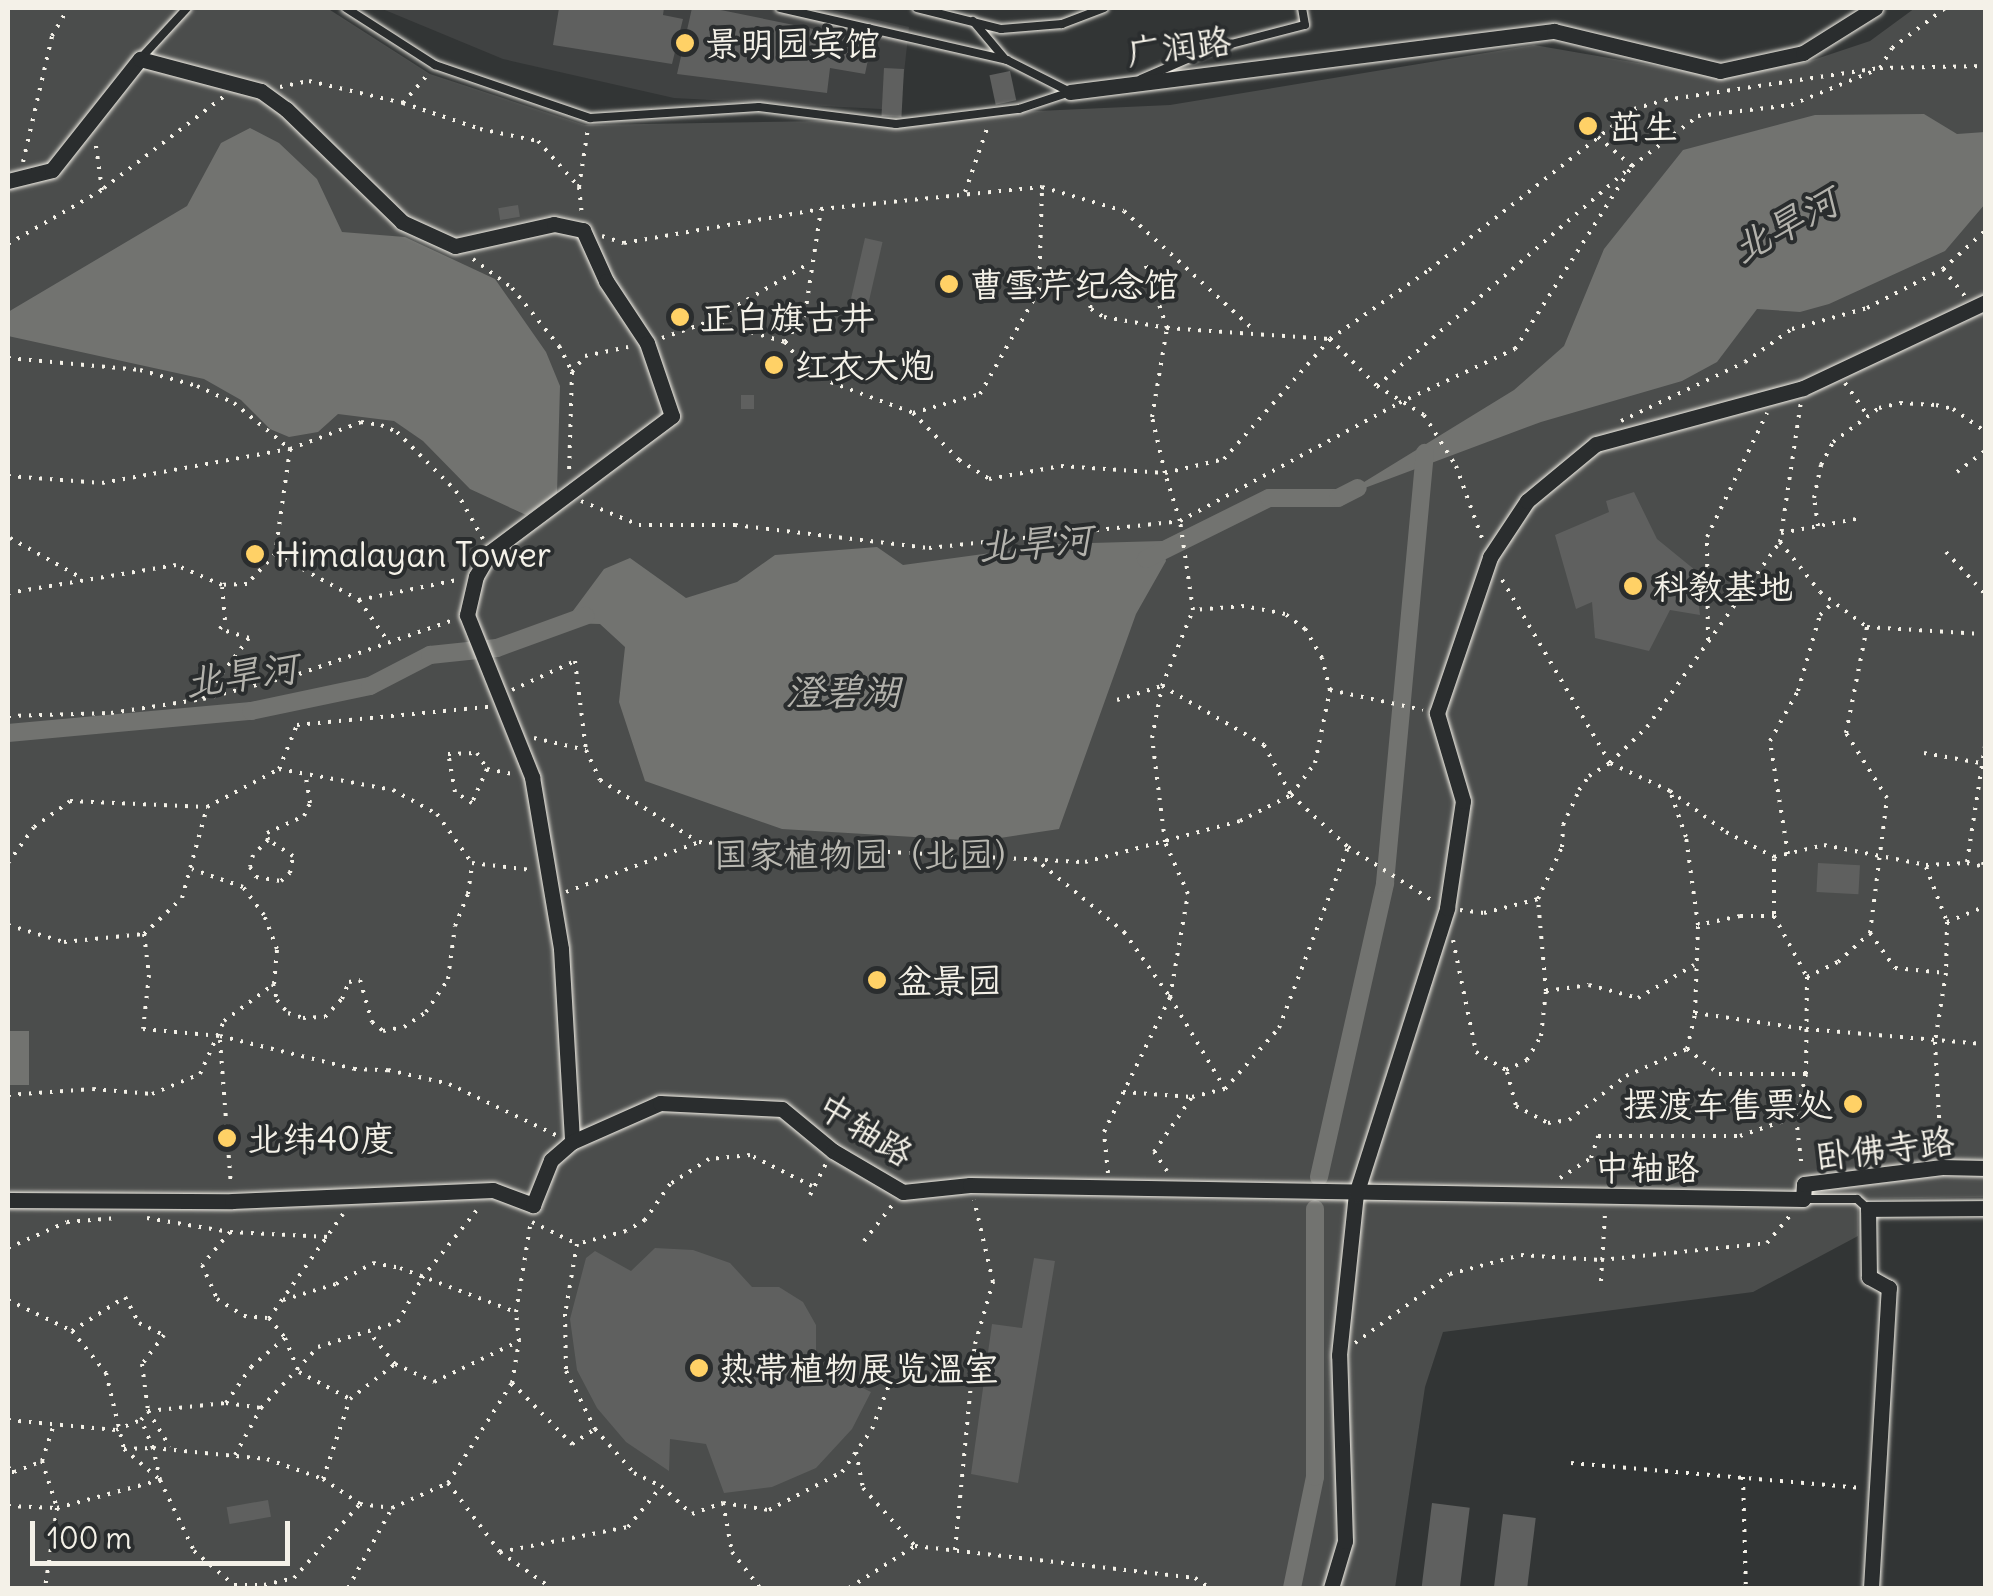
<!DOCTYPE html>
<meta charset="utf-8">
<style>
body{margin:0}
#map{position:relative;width:1993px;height:1596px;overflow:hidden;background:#323535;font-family:Delius,"LXGW WenKai TC",sans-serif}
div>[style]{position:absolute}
.built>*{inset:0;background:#404242}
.green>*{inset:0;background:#4b4d4c}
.water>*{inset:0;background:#727370;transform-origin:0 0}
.canal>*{height:18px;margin:-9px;padding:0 9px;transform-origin:9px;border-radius:9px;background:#727370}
.building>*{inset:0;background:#5f605f;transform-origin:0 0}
.path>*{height:4px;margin-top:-2px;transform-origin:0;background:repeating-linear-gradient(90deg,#f4f1e8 0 2.5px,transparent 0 10.5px)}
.roads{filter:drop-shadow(0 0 2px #f4f1e8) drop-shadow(0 0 2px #f4f1e8)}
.lane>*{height:8px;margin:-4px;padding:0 4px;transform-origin:4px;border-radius:4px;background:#2a2d2e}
.street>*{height:15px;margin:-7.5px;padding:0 7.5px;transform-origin:7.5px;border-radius:7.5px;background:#2a2d2e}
.dots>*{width:28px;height:28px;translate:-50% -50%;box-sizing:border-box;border:5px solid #2a2d2e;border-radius:50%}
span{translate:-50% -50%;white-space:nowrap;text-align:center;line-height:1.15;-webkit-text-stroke:8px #2a2d2e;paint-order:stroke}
.poi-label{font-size:35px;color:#f4f1e8}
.left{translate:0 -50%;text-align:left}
.right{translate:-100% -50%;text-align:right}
.street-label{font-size:35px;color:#f4f1e8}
.park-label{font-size:35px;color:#b9b8b1}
.water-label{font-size:38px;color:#b3b2ac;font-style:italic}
.frame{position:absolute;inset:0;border:10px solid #f4f1e8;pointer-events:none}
.scale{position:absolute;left:30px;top:1521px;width:260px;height:45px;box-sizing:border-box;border:5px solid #f4f1e8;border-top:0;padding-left:12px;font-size:30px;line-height:35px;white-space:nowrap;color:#f4f1e8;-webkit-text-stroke:8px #2a2d2e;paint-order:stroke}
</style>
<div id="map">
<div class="built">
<i style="clip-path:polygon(380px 8px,823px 8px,909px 27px,900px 110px,674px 98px,503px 59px)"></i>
</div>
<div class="green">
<i style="clip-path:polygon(8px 8px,327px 8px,430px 74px,585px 125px,824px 121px,1170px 105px,1534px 45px,1713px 76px,1804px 63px,1870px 41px,1915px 8px,1985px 8px,1985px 1197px,1858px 1199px,1858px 1236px,1753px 1292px,1443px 1332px,1425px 1387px,1395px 1588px,8px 1588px)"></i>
</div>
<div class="water">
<i style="clip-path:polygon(1924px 114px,1957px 134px,1985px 132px,1985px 204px,1945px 251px,1829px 304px,1800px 312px,1757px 309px,1717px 362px,1682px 381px,1541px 422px,1338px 498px,1514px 390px,1564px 346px,1604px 249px,1683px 150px,1815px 115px)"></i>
<i style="clip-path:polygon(250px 128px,279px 143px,317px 179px,342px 232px,405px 237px,495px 279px,546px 352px,560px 386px,557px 493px,526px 515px,470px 489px,423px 441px,394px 421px,338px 414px,318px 432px,289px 437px,270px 429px,241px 400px,204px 379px,8px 336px,8px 312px,187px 206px,221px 143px)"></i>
<i style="clip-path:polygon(1162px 541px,1166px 561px,1136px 614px,1059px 829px,980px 841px,782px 829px,645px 781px,619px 702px,625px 647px,600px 624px,564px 623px,604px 569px,630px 558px,686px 598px,737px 582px,775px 555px,877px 547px,903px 565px,1056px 544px)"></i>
<i style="left:8px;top:1031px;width:21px;height:54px"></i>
</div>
<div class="canal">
<i style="left:1146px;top:559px;width:137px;rotate:-26.4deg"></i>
<i style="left:1269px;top:498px;width:69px"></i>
<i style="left:1338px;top:498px;width:22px;rotate:-27deg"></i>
<i style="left:8px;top:733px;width:244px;rotate:-5.2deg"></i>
<i style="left:251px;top:711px;width:122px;rotate:-11.9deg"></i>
<i style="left:370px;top:686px;width:68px;rotate:-27.3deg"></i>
<i style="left:430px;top:655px;width:67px;rotate:-6deg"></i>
<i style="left:497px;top:648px;width:94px;rotate:-20deg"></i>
<i style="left:1319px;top:1177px;width:301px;rotate:-77.3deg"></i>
<i style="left:1385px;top:883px;width:432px;rotate:-84.7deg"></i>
<i style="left:1292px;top:1588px;width:113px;rotate:-78.3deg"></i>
<i style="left:1315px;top:1477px;width:268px;rotate:-90deg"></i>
</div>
<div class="building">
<i style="clip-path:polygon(559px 8px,664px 8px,663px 15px,683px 19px,672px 64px,553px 45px)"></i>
<i style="clip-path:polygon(692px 8px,711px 8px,872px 41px,865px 74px,830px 68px,827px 93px,677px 74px)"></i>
<i style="left:884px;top:68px;width:20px;height:48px;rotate:3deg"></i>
<i style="left:1010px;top:71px;width:30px;height:21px;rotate:78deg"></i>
<i style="left:518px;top:205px;width:12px;height:20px;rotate:81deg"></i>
<i style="left:865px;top:238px;width:18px;height:63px;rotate:13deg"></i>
<i style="left:741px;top:395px;width:13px;height:14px"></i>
<i style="clip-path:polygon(1634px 492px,1657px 539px,1695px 570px,1700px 615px,1670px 610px,1649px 651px,1595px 638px,1592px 602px,1576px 609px,1555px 535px,1609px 512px,1606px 501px)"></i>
<i style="left:249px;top:547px;width:14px;height:12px;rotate:12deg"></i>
<i style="left:1818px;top:863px;width:42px;height:29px;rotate:3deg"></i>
<i style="clip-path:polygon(655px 1248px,693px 1250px,730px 1263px,752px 1287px,779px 1287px,803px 1302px,816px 1325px,816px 1365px,871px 1392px,852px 1429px,816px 1468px,772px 1487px,724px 1493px,706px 1444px,670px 1439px,669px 1471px,626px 1442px,597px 1408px,577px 1370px,570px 1319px,586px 1258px,595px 1251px,631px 1271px)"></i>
<i style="clip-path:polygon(1034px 1258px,1055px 1261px,1018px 1483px,971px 1474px,992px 1324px,1022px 1328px)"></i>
<i style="left:268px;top:1500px;width:17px;height:42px;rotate:80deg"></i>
<i style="left:1432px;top:1503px;width:38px;height:86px;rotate:7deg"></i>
<i style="left:1503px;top:1514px;width:33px;height:75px;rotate:7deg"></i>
</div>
<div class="path">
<i style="left:1880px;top:68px;width:106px;rotate:-1.1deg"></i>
<i style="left:280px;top:87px;width:30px;rotate:-12deg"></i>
<i style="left:309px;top:81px;width:97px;rotate:13.2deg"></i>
<i style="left:403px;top:103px;width:40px;rotate:-49deg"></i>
<i style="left:403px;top:103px;width:81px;rotate:18.7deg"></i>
<i style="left:480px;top:129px;width:59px;rotate:11.7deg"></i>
<i style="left:538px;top:141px;width:62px;rotate:48.3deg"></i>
<i style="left:579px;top:187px;width:28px;rotate:84deg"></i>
<i style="left:1598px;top:137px;width:45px;rotate:40.5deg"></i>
<i style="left:23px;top:162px;width:129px;rotate:-77deg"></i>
<i style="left:52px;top:36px;width:32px;rotate:-60deg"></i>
<i style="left:579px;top:187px;width:60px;rotate:-81.3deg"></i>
<i style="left:104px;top:188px;width:150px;rotate:-37.4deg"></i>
<i style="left:965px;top:192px;width:70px;rotate:-70.8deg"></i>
<i style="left:602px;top:236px;width:23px;rotate:18deg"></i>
<i style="left:624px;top:243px;width:200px;rotate:-9.8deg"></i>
<i style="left:821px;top:209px;width:222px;rotate:-5.7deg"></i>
<i style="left:1042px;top:187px;width:85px;rotate:16.3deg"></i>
<i style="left:1124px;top:211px;width:175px;rotate:42.5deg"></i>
<i style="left:8px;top:244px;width:108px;rotate:-29.9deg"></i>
<i style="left:102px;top:190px;width:51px;rotate:-97.8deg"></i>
<i style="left:473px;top:259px;width:49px;rotate:36.6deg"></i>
<i style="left:512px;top:288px;width:75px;rotate:51deg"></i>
<i style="left:559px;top:346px;width:29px;rotate:63deg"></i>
<i style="left:572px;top:372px;width:103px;rotate:91.7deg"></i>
<i style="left:1943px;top:269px;width:35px;rotate:51deg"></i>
<i style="left:1039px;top:290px;width:46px;rotate:-6.2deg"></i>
<i style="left:1085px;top:285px;width:25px;rotate:76deg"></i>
<i style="left:1091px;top:309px;width:15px;rotate:32deg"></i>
<i style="left:1104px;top:317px;width:64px;rotate:9.9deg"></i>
<i style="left:1167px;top:328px;width:163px;rotate:3.9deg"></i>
<i style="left:1330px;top:339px;width:121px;rotate:-34.9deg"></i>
<i style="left:1429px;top:270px;width:261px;rotate:-38.1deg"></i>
<i style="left:1634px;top:109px;width:32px;rotate:-16deg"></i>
<i style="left:1665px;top:100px;width:217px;rotate:-8.5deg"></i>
<i style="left:1880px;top:68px;width:23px;rotate:-59deg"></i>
<i style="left:1892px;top:48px;width:66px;rotate:-37deg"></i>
<i style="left:711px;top:321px;width:115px;rotate:-30.4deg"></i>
<i style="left:662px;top:338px;width:52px;rotate:-19.1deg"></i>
<i style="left:711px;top:321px;width:77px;rotate:15.8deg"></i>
<i style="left:785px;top:342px;width:34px;rotate:-54deg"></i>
<i style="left:805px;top:314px;width:106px;rotate:-81.3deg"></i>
<i style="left:785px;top:342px;width:42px;rotate:51.8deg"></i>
<i style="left:811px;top:375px;width:109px;rotate:20.4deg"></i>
<i style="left:913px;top:413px;width:70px;rotate:-15.8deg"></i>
<i style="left:980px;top:394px;width:120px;rotate:-60.4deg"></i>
<i style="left:1039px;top:290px;width:103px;rotate:-88.3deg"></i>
<i style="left:8px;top:358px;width:133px;rotate:5.2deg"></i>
<i style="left:140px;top:370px;width:59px;rotate:15.7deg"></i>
<i style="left:197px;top:386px;width:41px;rotate:24.7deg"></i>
<i style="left:234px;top:403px;width:72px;rotate:39.4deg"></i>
<i style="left:290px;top:449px;width:106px;rotate:98.1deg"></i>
<i style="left:275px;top:554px;width:41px;rotate:133deg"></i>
<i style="left:247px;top:584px;width:25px;rotate:178deg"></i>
<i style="left:222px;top:585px;width:50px;rotate:-156.5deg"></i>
<i style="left:176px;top:565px;width:170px;rotate:170.5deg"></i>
<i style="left:572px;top:372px;width:21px;rotate:-51deg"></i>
<i style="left:585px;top:356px;width:44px;rotate:-11.8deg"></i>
<i style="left:1845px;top:383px;width:40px;rotate:55.1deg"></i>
<i style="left:1377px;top:386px;width:337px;rotate:-40.8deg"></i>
<i style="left:1632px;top:166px;width:83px;rotate:-37.1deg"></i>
<i style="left:1698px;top:116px;width:94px;rotate:-6.7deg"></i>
<i style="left:1791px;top:105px;width:87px;rotate:-22.4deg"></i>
<i style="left:913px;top:413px;width:66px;rotate:45.6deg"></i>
<i style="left:959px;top:460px;width:36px;rotate:32deg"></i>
<i style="left:989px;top:479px;width:73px;rotate:-10.2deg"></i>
<i style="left:1061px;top:466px;width:104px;rotate:3.9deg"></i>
<i style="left:1165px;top:473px;width:57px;rotate:-103.1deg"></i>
<i style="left:1152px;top:417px;width:90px;rotate:-80.4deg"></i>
<i style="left:1167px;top:328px;width:69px;rotate:-108.7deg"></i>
<i style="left:1621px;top:421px;width:137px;rotate:-25.4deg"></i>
<i style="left:1745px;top:362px;width:57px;rotate:-35.1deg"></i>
<i style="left:1792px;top:329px;width:78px;rotate:-15.6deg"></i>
<i style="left:1867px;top:308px;width:85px;rotate:-27.2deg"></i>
<i style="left:1943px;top:269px;width:58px;rotate:-42.2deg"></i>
<i style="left:1957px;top:472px;width:36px;rotate:-37deg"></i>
<i style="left:8px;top:476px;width:94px;rotate:4.3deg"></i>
<i style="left:102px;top:483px;width:191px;rotate:-10.3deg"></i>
<i style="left:290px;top:449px;width:76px;rotate:-20.8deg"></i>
<i style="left:361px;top:422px;width:20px;rotate:9deg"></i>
<i style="left:381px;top:425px;width:17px;rotate:24deg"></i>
<i style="left:397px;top:432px;width:83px;rotate:45deg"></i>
<i style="left:456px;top:491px;width:55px;rotate:60.6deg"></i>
<i style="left:581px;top:501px;width:63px;rotate:22.5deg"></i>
<i style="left:639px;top:525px;width:96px"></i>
<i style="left:735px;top:525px;width:195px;rotate:6.8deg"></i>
<i style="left:929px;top:548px;width:252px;rotate:-6.1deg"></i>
<i style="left:1180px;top:521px;width:249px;rotate:-28.3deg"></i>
<i style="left:1399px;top:403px;width:128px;rotate:-25deg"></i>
<i style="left:1515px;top:349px;width:217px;rotate:-57.4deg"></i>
<i style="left:1818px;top:526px;width:28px;rotate:-98deg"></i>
<i style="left:1814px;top:498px;width:34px;rotate:-78deg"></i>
<i style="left:1821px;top:465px;width:26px;rotate:-62deg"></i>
<i style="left:1833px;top:442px;width:57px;rotate:-36.5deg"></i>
<i style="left:1879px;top:408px;width:22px;rotate:-13deg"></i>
<i style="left:1900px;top:403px;width:36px;rotate:3deg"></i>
<i style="left:1936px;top:405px;width:17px;rotate:13deg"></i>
<i style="left:1953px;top:409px;width:40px;rotate:34.9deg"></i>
<i style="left:8px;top:533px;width:14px;rotate:90deg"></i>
<i style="left:1781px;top:533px;width:81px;rotate:-10.6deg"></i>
<i style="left:10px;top:538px;width:80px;rotate:29.1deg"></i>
<i style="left:1780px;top:542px;width:64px;rotate:51.3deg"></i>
<i style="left:1820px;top:592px;width:59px;rotate:36.7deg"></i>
<i style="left:1867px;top:627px;width:115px;rotate:3.5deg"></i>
<i style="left:1946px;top:552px;width:59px;rotate:47.1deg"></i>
<i style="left:275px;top:554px;width:96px;rotate:28.7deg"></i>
<i style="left:359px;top:600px;width:49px;rotate:55deg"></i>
<i style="left:359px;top:600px;width:100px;rotate:-11.5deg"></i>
<i style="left:1986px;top:617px;width:23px;rotate:90deg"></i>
<i style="left:1708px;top:640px;width:103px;rotate:-90.6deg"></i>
<i style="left:1707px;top:537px;width:138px;rotate:-64.2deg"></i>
<i style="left:512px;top:690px;width:69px;rotate:-24.7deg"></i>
<i style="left:575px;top:661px;width:90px;rotate:83deg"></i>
<i style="left:1330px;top:690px;width:95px;rotate:12.1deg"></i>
<i style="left:203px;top:699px;width:76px;rotate:-53deg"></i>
<i style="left:249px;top:638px;width:30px;rotate:-163deg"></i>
<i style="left:220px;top:629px;width:10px;rotate:-61deg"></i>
<i style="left:225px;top:620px;width:33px;rotate:-95deg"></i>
<i style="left:1117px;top:700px;width:47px;rotate:-17.3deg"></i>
<i style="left:1162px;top:686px;width:118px;rotate:30deg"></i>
<i style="left:1264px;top:745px;width:57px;rotate:61.6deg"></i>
<i style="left:1291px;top:795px;width:77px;rotate:42.4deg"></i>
<i style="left:1348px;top:847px;width:101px;rotate:32.4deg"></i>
<i style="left:8px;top:716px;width:103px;rotate:-1.7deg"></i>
<i style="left:111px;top:713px;width:93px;rotate:-8.7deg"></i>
<i style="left:203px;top:699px;width:99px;rotate:-14.6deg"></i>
<i style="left:299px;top:674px;width:163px;rotate:-19.3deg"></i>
<i style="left:534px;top:738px;width:53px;rotate:13deg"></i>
<i style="left:586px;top:750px;width:33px;rotate:65deg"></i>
<i style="left:600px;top:780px;width:115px;rotate:32.2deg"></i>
<i style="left:1924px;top:753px;width:63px;rotate:10.1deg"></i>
<i style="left:279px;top:769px;width:48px;rotate:-67.8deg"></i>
<i style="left:297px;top:725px;width:193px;rotate:-5.4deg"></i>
<i style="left:487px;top:769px;width:37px;rotate:114deg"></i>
<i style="left:472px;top:803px;width:20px;rotate:-147deg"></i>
<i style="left:455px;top:792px;width:39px;rotate:-100deg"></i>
<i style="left:448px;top:754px;width:29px;rotate:-2deg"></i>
<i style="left:477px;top:753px;width:19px;rotate:58deg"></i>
<i style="left:487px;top:769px;width:26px;rotate:11deg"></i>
<i style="left:1670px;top:791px;width:69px;rotate:36.2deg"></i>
<i style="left:1726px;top:832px;width:54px;rotate:27.5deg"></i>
<i style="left:1774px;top:857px;width:51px;rotate:-13.5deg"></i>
<i style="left:1824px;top:845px;width:104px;rotate:11.1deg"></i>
<i style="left:1926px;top:865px;width:41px;rotate:-2.8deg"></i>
<i style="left:1967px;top:863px;width:19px;rotate:12deg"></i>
<i style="left:268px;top:840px;width:21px;rotate:135deg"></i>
<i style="left:253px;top:855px;width:12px;rotate:104deg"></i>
<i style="left:250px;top:867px;width:12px;rotate:59deg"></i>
<i style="left:256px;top:877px;width:25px;rotate:9deg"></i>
<i style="left:281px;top:881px;width:12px;rotate:-42deg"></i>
<i style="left:290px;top:873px;width:17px;rotate:-80deg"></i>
<i style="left:293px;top:856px;width:30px;rotate:-147deg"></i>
<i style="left:268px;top:840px;width:7px;rotate:-98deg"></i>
<i style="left:267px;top:833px;width:41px;rotate:-24.7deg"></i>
<i style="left:304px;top:816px;width:14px;rotate:-65deg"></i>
<i style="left:310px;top:803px;width:30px;rotate:-99deg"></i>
<i style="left:1788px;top:854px;width:114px;rotate:-99.1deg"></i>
<i style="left:1770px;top:741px;width:57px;rotate:-60.8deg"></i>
<i style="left:1798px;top:691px;width:79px;rotate:-73.9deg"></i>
<i style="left:1820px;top:615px;width:19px;rotate:-43deg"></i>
<i style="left:1034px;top:858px;width:117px;rotate:39.4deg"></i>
<i style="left:1124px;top:932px;width:80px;rotate:54.7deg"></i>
<i style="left:1170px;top:997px;width:107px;rotate:59.1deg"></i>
<i style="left:1225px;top:1089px;width:81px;rotate:-48.5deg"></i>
<i style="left:1279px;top:1028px;width:194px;rotate:-69.1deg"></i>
<i style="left:1774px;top:859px;width:57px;rotate:90deg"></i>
<i style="left:1774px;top:916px;width:69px;rotate:61.6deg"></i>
<i style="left:1807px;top:977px;width:97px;rotate:90.6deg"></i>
<i style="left:1806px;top:1074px;width:44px;rotate:103.1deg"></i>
<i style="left:1796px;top:1117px;width:52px;rotate:83.4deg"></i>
<i style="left:1967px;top:862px;width:124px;rotate:-81.2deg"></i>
<i style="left:8px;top:863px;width:44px;rotate:-54.2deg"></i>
<i style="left:34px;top:827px;width:44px;rotate:-35.8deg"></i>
<i style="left:70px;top:801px;width:137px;rotate:2.5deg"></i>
<i style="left:1983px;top:865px;width:14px;rotate:-78deg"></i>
<i style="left:1926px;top:867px;width:59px;rotate:69.1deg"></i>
<i style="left:1947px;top:922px;width:51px;rotate:91.1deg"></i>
<i style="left:1946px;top:973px;width:70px;rotate:99.1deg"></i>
<i style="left:1935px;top:1042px;width:110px;rotate:86.9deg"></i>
<i style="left:566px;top:892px;width:142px;rotate:-20.6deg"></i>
<i style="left:699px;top:842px;width:387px;rotate:3deg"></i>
<i style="left:1085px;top:862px;width:160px;rotate:-14.8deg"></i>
<i style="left:1240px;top:821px;width:57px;rotate:-27deg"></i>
<i style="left:1291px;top:795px;width:40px;rotate:-53deg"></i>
<i style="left:1315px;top:763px;width:75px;rotate:-78.4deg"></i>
<i style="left:1330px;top:690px;width:33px;rotate:-104deg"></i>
<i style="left:1322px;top:658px;width:34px;rotate:-120deg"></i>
<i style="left:1305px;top:629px;width:25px;rotate:-143deg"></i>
<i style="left:1285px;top:614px;width:42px;rotate:-169deg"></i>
<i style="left:1244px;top:606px;width:51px;rotate:175.5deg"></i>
<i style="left:1460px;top:910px;width:24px;rotate:7deg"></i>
<i style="left:1484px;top:913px;width:56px;rotate:-14.5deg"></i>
<i style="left:1774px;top:916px;width:34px;rotate:180deg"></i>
<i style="left:1740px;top:916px;width:43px;rotate:167.9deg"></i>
<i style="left:1698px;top:925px;width:89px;rotate:-97.8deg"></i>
<i style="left:1686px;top:837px;width:49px;rotate:-109.2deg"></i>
<i style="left:1670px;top:791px;width:66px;rotate:-155deg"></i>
<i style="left:1610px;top:763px;width:52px;rotate:-44.2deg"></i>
<i style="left:1647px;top:727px;width:228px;rotate:-54.3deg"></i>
<i style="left:1780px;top:542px;width:142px;rotate:-81.5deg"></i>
<i style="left:1947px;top:922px;width:42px;rotate:-22.3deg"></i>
<i style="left:8px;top:925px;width:59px;rotate:16.9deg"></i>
<i style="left:64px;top:942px;width:80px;rotate:-5.7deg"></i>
<i style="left:144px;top:934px;width:52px;rotate:-43.5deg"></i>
<i style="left:182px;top:898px;width:94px;rotate:-74.6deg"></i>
<i style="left:207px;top:807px;width:81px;rotate:-27.8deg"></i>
<i style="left:279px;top:769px;width:116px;rotate:10.4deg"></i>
<i style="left:393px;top:790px;width:50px;rotate:28.6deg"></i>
<i style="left:437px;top:814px;width:60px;rotate:54.5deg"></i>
<i style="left:472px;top:863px;width:60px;rotate:6.7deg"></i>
<i style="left:1870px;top:933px;width:43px;rotate:54.5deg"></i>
<i style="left:1895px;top:968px;width:51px;rotate:5.6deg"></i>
<i style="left:144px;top:934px;width:41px;rotate:83deg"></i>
<i style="left:149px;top:975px;width:54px;rotate:96.3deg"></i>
<i style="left:143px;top:1029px;width:77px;rotate:5.2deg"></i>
<i style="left:220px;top:1036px;width:138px;rotate:13.8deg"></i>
<i style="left:354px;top:1069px;width:34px;rotate:2deg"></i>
<i style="left:388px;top:1070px;width:63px;rotate:12.9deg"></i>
<i style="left:449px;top:1084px;width:121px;rotate:25.5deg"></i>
<i style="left:1453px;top:940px;width:114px;rotate:78.4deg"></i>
<i style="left:1476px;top:1052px;width:35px;rotate:31deg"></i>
<i style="left:1506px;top:1070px;width:23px;rotate:-25deg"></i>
<i style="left:1527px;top:1060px;width:28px;rotate:-60deg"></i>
<i style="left:1541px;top:1036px;width:45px;rotate:-83.7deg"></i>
<i style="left:1546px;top:991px;width:92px;rotate:-95deg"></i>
<i style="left:1538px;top:899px;width:57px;rotate:-65.2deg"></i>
<i style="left:1562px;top:847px;width:22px;rotate:-87deg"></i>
<i style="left:1563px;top:825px;width:38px;rotate:-65deg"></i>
<i style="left:1579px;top:790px;width:17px;rotate:-54deg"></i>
<i style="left:1589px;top:776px;width:25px;rotate:-32deg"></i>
<i style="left:1610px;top:763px;width:217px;rotate:-120.5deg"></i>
<i style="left:1807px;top:977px;width:34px;rotate:-26deg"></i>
<i style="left:1838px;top:962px;width:43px;rotate:-42.2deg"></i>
<i style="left:1870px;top:933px;width:136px;rotate:-82.8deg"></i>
<i style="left:1887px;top:798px;width:77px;rotate:-122.2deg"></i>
<i style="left:1846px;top:733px;width:108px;rotate:-78.8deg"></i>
<i style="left:273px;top:984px;width:16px;rotate:76deg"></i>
<i style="left:277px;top:1000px;width:17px;rotate:50deg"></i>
<i style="left:288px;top:1013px;width:16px;rotate:18deg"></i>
<i style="left:303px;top:1018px;width:22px;rotate:-3deg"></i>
<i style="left:325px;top:1017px;width:25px;rotate:-47deg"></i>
<i style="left:342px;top:999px;width:18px;rotate:-68deg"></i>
<i style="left:349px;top:982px;width:11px;rotate:-10deg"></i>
<i style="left:360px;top:980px;width:44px;rotate:74.1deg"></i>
<i style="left:372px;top:1022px;width:14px;rotate:39deg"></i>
<i style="left:383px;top:1031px;width:21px;rotate:-11deg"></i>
<i style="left:404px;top:1027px;width:27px;rotate:-34deg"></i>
<i style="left:426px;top:1012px;width:40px;rotate:-56deg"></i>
<i style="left:448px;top:979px;width:53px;rotate:-82.5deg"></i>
<i style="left:455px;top:926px;width:35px;rotate:-68deg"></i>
<i style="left:468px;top:894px;width:30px;rotate:-82deg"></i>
<i style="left:1546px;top:991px;width:43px;rotate:-7.9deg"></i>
<i style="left:1589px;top:985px;width:51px;rotate:14.9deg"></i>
<i style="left:1638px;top:998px;width:65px;rotate:-30.5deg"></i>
<i style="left:1695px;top:1013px;width:112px;rotate:8.2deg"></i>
<i style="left:1806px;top:1029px;width:181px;rotate:4.8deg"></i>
<i style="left:220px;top:1040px;width:146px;rotate:85.7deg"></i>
<i style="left:1687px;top:1049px;width:41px;rotate:38deg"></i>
<i style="left:1719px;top:1074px;width:85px"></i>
<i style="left:1507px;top:1072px;width:35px;rotate:75deg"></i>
<i style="left:1516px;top:1106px;width:36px;rotate:28deg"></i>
<i style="left:1548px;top:1123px;width:21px;rotate:-8deg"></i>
<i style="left:1569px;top:1120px;width:72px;rotate:-37.7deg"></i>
<i style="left:1626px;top:1076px;width:67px;rotate:-23.9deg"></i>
<i style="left:1687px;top:1049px;width:37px;rotate:-77deg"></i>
<i style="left:1695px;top:1013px;width:88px;rotate:-88deg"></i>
<i style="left:1123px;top:1092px;width:69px;rotate:4.1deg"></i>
<i style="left:1192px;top:1097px;width:34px;rotate:-14deg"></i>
<i style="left:8px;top:1095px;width:85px;rotate:-4deg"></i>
<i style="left:93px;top:1089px;width:59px;rotate:4.8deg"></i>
<i style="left:152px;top:1094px;width:52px;rotate:-22.6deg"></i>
<i style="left:200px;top:1074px;width:58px;rotate:-65.6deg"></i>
<i style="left:224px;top:1021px;width:62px;rotate:-36.5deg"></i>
<i style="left:274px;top:984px;width:35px;rotate:-85deg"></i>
<i style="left:277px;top:949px;width:36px;rotate:-111deg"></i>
<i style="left:264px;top:915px;width:35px;rotate:-127deg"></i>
<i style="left:243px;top:887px;width:54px;rotate:-160.6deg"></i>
<i style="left:1167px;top:1171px;width:23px;rotate:-124deg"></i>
<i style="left:1154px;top:1152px;width:67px;rotate:-55.4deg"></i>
<i style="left:1108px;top:1173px;width:41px;rotate:-95.6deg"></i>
<i style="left:1104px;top:1132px;width:150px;rotate:-63.9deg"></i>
<i style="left:1170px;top:997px;width:105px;rotate:-80.1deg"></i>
<i style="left:1188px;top:894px;width:57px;rotate:-113.9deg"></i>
<i style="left:1165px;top:842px;width:105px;rotate:-97.1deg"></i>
<i style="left:1152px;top:738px;width:53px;rotate:-79.1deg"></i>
<i style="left:1162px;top:686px;width:82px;rotate:-67.8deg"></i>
<i style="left:1193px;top:610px;width:90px;rotate:-98.3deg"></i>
<i style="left:1180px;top:521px;width:50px;rotate:-107.4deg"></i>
<i style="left:1165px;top:473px;width:61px;rotate:-13.3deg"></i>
<i style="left:1224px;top:459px;width:160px;rotate:-48.5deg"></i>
<i style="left:1330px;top:339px;width:66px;rotate:45deg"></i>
<i style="left:1377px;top:386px;width:55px;rotate:31.7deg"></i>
<i style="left:1424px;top:415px;width:60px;rotate:57.9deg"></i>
<i style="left:1456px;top:466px;width:80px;rotate:70.2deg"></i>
<i style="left:1560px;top:1178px;width:37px;rotate:-33deg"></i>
<i style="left:1591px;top:1158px;width:23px;rotate:-72deg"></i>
<i style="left:1598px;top:1136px;width:142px"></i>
<i style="left:1740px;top:1136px;width:58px;rotate:-19.1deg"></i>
<i style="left:812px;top:1186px;width:69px;rotate:-153.4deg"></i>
<i style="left:750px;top:1155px;width:41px;rotate:174.4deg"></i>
<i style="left:709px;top:1159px;width:46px;rotate:147.3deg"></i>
<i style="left:670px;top:1184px;width:44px;rotate:124.8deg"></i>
<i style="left:645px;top:1220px;width:22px;rotate:150deg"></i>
<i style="left:626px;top:1231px;width:51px;rotate:165.1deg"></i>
<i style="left:577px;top:1244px;width:71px;rotate:99.7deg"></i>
<i style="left:565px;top:1314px;width:57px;rotate:89deg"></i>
<i style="left:566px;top:1371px;width:65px;rotate:63.4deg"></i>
<i style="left:595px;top:1429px;width:59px;rotate:48.4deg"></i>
<i style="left:634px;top:1473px;width:30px;rotate:26deg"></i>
<i style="left:661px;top:1486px;width:42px;rotate:42.1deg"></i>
<i style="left:692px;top:1514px;width:33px;rotate:-20deg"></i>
<i style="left:723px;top:1503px;width:47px;rotate:8.7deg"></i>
<i style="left:769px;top:1510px;width:82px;rotate:-27.5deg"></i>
<i style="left:842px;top:1472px;width:52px;rotate:-55.1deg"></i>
<i style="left:872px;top:1429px;width:53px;rotate:-68.8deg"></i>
<i style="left:810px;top:1195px;width:36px;rotate:-63deg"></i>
<i style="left:343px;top:1214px;width:128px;rotate:125.4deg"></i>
<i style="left:269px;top:1318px;width:26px;rotate:51deg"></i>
<i style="left:285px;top:1338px;width:37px;rotate:68deg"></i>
<i style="left:299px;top:1372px;width:58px;rotate:27.9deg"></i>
<i style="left:350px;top:1399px;width:57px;rotate:-37.9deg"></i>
<i style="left:395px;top:1364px;width:40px;rotate:-129deg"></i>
<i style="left:147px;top:1218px;width:84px;rotate:9.6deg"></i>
<i style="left:230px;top:1232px;width:99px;rotate:2.9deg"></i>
<i style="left:532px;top:1222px;width:50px;rotate:26.1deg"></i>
<i style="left:230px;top:1232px;width:43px;rotate:130.3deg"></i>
<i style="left:202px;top:1265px;width:37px;rotate:66deg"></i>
<i style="left:217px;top:1299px;width:32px;rotate:32deg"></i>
<i style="left:244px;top:1316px;width:23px;rotate:5deg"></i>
<i style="left:864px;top:1241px;width:48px;rotate:-51.7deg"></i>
<i style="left:8px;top:1248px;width:64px;rotate:-23.8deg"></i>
<i style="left:67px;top:1222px;width:50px;rotate:-4.6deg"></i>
<i style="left:1601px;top:1281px;width:68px;rotate:-86.6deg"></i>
<i style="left:8px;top:1300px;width:71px;rotate:25.8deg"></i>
<i style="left:72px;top:1331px;width:54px;rotate:51deg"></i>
<i style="left:106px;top:1373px;width:78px;rotate:76.7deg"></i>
<i style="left:124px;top:1449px;width:48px;rotate:40.7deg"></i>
<i style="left:160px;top:1480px;width:79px;rotate:64.4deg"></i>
<i style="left:194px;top:1551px;width:52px;rotate:40.4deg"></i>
<i style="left:234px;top:1585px;width:30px"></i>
<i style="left:264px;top:1585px;width:31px;rotate:-13deg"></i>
<i style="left:294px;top:1578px;width:99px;rotate:-48.3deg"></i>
<i style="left:283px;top:1300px;width:55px;rotate:-16.8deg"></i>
<i style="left:336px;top:1284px;width:43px;rotate:-29.6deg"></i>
<i style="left:373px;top:1263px;width:27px;rotate:10deg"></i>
<i style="left:400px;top:1268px;width:124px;rotate:20.8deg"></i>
<i style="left:72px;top:1331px;width:63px;rotate:-32.7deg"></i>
<i style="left:125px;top:1297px;width:30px;rotate:62deg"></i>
<i style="left:139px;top:1323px;width:28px;rotate:26deg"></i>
<i style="left:164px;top:1335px;width:36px;rotate:127deg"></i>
<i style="left:142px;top:1364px;width:47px;rotate:82.7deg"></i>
<i style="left:148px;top:1411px;width:42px;rotate:58.6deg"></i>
<i style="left:1355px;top:1343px;width:117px;rotate:-36deg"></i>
<i style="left:1450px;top:1274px;width:73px;rotate:-15deg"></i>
<i style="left:1521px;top:1255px;width:80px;rotate:3.6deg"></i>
<i style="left:1601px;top:1260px;width:167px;rotate:-5.8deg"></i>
<i style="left:1767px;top:1243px;width:38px;rotate:-50deg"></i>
<i style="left:395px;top:1364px;width:43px;rotate:24.8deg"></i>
<i style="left:434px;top:1382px;width:92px;rotate:-25.7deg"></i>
<i style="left:512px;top:1383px;width:86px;rotate:45.5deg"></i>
<i style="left:572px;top:1444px;width:27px;rotate:-33deg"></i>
<i style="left:226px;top:1403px;width:44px;rotate:-55.2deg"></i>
<i style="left:251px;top:1367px;width:45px;rotate:-40.5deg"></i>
<i style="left:8px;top:1420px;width:108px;rotate:5.3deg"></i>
<i style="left:116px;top:1430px;width:27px;rotate:-22deg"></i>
<i style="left:141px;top:1420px;width:11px;rotate:-52deg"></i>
<i style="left:148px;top:1411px;width:78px;rotate:-5.9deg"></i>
<i style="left:226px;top:1403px;width:35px;rotate:8deg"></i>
<i style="left:261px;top:1408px;width:83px;rotate:-46.9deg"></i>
<i style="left:318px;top:1347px;width:84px;rotate:-17.4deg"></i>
<i style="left:398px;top:1322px;width:50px;rotate:-61.4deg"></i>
<i style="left:422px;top:1278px;width:92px;rotate:-51.1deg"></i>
<i style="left:124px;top:1449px;width:29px;rotate:-2deg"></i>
<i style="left:153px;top:1448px;width:30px;rotate:-113deg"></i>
<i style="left:856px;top:1452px;width:37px;rotate:79deg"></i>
<i style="left:863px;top:1488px;width:78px;rotate:48.1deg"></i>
<i style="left:235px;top:1455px;width:54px;rotate:-61deg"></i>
<i style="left:42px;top:1461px;width:49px;rotate:72.3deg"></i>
<i style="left:57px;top:1508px;width:81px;rotate:98.5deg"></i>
<i style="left:1571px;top:1463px;width:292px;rotate:4.9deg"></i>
<i style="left:8px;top:1467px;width:8px;rotate:40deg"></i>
<i style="left:14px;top:1472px;width:6px;rotate:180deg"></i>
<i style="left:14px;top:1472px;width:30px;rotate:-21deg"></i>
<i style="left:42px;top:1461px;width:40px;rotate:-72deg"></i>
<i style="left:1743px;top:1477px;width:111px;rotate:88.5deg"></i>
<i style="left:323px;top:1479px;width:84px;rotate:-71.4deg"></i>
<i style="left:448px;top:1483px;width:86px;rotate:53deg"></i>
<i style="left:500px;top:1552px;width:62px;rotate:35.2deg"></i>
<i style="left:723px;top:1503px;width:50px;rotate:79.6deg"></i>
<i style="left:732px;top:1552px;width:46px;rotate:52.1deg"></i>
<i style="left:8px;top:1506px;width:49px;rotate:2.3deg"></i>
<i style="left:57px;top:1508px;width:107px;rotate:-15.2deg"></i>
<i style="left:160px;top:1480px;width:33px;rotate:-102deg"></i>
<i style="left:153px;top:1448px;width:115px;rotate:5.5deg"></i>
<i style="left:267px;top:1459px;width:59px;rotate:19.7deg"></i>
<i style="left:323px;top:1479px;width:45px;rotate:34deg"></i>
<i style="left:360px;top:1504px;width:32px;rotate:7deg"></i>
<i style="left:392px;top:1508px;width:61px;rotate:-24.1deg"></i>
<i style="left:448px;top:1483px;width:119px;rotate:-57.4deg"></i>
<i style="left:512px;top:1383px;width:43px;rotate:-80.5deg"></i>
<i style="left:519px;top:1341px;width:29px;rotate:-96deg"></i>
<i style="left:516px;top:1312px;width:93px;rotate:-80.7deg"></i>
<i style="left:955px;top:1550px;width:207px;rotate:-84.5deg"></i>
<i style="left:975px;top:1344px;width:65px;rotate:-73.8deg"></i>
<i style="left:993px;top:1282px;width:84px;rotate:-103deg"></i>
<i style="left:500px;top:1552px;width:130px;rotate:-11.1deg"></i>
<i style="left:628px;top:1527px;width:50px;rotate:-50.6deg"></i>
<i style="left:348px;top:1588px;width:91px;rotate:-61.2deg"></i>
<i style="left:849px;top:1588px;width:78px;rotate:-32.5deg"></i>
<i style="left:915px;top:1546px;width:282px;rotate:6.5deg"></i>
<i style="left:1195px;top:1578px;width:18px;rotate:34deg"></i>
</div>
<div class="roads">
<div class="lane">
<i style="left:346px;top:8px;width:106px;rotate:32.6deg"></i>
<i style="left:435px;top:65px;width:164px;rotate:18.9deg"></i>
<i style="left:590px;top:118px;width:169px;rotate:-3.7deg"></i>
<i style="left:759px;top:107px;width:138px;rotate:7.1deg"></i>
<i style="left:896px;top:124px;width:124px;rotate:-7deg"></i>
<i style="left:1019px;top:109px;width:54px;rotate:-18.4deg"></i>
<i style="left:780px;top:8px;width:233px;rotate:12.9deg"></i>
<i style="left:1007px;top:60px;width:71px;rotate:26.9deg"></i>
<i style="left:917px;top:8px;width:87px;rotate:14deg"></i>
<i style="left:1001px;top:29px;width:61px;rotate:-4.7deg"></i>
<i style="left:1062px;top:24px;width:45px;rotate:-20.9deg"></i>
<i style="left:973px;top:21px;width:50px;rotate:49.9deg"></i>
<i style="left:140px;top:59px;width:69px;rotate:-47.3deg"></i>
<i style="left:1141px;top:79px;width:73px;rotate:-23.4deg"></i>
<i style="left:1208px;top:50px;width:100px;rotate:-14.5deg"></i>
<i style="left:1305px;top:25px;width:17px;rotate:-100deg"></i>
<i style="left:1803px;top:1199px;width:54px"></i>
<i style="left:1857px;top:1199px;width:15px;rotate:42deg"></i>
</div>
<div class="street">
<i style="left:1070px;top:92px;width:488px;rotate:-7.2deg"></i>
<i style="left:1554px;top:31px;width:171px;rotate:13.5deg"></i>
<i style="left:1720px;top:71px;width:85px;rotate:-12.2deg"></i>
<i style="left:1803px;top:53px;width:85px;rotate:-32deg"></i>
<i style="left:8px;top:181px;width:45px;rotate:-14deg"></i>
<i style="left:52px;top:170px;width:142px;rotate:-51.6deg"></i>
<i style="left:140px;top:59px;width:125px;rotate:14.8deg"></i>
<i style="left:261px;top:91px;width:31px;rotate:36deg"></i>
<i style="left:286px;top:109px;width:162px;rotate:44.2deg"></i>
<i style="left:402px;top:222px;width:58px;rotate:24.4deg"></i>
<i style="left:455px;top:246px;width:101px;rotate:-12.5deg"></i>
<i style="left:554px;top:224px;width:30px;rotate:12deg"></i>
<i style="left:583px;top:230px;width:56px;rotate:65.7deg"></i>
<i style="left:606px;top:281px;width:74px;rotate:56.5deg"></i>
<i style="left:647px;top:343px;width:77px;rotate:71.1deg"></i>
<i style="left:672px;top:416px;width:227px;rotate:143.2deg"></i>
<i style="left:490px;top:552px;width:28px;rotate:120deg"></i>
<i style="left:476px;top:576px;width:40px;rotate:103deg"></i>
<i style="left:467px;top:615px;width:175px;rotate:68.1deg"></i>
<i style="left:532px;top:777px;width:174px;rotate:80.4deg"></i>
<i style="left:561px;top:949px;width:193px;rotate:86.7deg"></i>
<i style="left:8px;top:1200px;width:224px;rotate:0.3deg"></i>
<i style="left:232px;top:1201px;width:261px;rotate:-2.4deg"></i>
<i style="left:493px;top:1190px;width:43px;rotate:20.6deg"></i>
<i style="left:533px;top:1205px;width:48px;rotate:-68.2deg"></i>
<i style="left:551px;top:1160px;width:28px;rotate:-41deg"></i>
<i style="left:572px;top:1142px;width:96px;rotate:-23.9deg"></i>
<i style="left:660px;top:1103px;width:122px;rotate:2.8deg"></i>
<i style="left:782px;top:1109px;width:66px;rotate:39.5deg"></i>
<i style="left:833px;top:1151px;width:81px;rotate:30.4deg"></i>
<i style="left:903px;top:1192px;width:67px;rotate:-6deg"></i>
<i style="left:970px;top:1185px;width:833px;rotate:0.96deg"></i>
<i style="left:1803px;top:1199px;width:15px;rotate:-86deg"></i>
<i style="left:1804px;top:1184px;width:139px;rotate:-7deg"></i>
<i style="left:1942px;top:1167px;width:44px;rotate:1.3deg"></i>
<i style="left:1331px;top:1588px;width:49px;rotate:-73.4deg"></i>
<i style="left:1345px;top:1541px;width:186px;rotate:-91.8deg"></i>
<i style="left:1339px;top:1355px;width:162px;rotate:-84deg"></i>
<i style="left:1356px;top:1194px;width:300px;rotate:-72.3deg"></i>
<i style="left:1447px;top:908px;width:108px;rotate:-81.5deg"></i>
<i style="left:1463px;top:801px;width:92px;rotate:-106.5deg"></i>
<i style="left:1437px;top:713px;width:165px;rotate:-71.2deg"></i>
<i style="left:1490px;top:557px;width:67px;rotate:-56.5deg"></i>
<i style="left:1527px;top:501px;width:89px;rotate:-39.6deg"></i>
<i style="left:1596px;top:444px;width:214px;rotate:-15.1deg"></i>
<i style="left:1803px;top:388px;width:202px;rotate:-25.2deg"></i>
<i style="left:1871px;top:1588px;width:301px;rotate:-86.6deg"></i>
<i style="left:1889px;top:1288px;width:23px;rotate:-151deg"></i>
<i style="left:1869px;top:1277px;width:68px;rotate:-90.8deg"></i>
<i style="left:1868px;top:1209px;width:118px;rotate:-0.5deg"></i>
</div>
</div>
<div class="dots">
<i style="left:685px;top:43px;background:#ffd166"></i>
<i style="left:1588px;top:126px;background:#ffd166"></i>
<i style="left:949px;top:284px;background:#ffd166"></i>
<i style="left:680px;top:317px;background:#ffd166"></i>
<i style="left:774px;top:365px;background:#ffd166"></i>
<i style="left:255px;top:554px;background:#ffd166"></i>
<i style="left:1633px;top:586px;background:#ffd166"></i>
<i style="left:877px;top:980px;background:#ffd166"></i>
<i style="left:1853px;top:1104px;background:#ffd166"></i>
<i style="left:227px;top:1138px;background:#ffd166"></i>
<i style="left:699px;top:1368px;background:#ffd166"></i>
</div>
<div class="poi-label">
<span class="left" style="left:705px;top:43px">景明园宾馆</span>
<span class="left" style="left:1608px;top:126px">茁生</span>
<span class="left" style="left:969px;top:284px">曹雪芹纪念馆</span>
<span class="left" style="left:700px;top:317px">正白旗古井</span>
<span class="left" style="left:794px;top:365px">红衣大炮</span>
<span class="left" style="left:275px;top:554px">Himalayan Tower</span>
<span class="left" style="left:1653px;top:586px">科教基地</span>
<span class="left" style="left:897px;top:980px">盆景园</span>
<span class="right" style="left:1833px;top:1104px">摆渡车售票处</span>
<span class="left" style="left:247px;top:1138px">北纬40度</span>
<span class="left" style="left:719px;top:1368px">热带植物展览温室</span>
</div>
<div class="street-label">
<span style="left:1179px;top:46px;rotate:-7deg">广润路</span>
<span style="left:866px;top:1129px;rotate:32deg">中轴路</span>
<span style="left:1885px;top:1148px;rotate:-7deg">卧佛寺路</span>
<span style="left:1647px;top:1167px">中轴路</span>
</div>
<div class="park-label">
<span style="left:871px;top:854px">国家植物园（北园）</span>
</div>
<div class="water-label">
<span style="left:1785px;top:225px;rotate:-28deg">北旱河</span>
<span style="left:1035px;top:543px;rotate:-4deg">北旱河</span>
<span style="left:241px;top:675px;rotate:-8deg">北旱河</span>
<span style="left:843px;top:692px">澄碧湖</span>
</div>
<div class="frame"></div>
<div class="scale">100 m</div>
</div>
